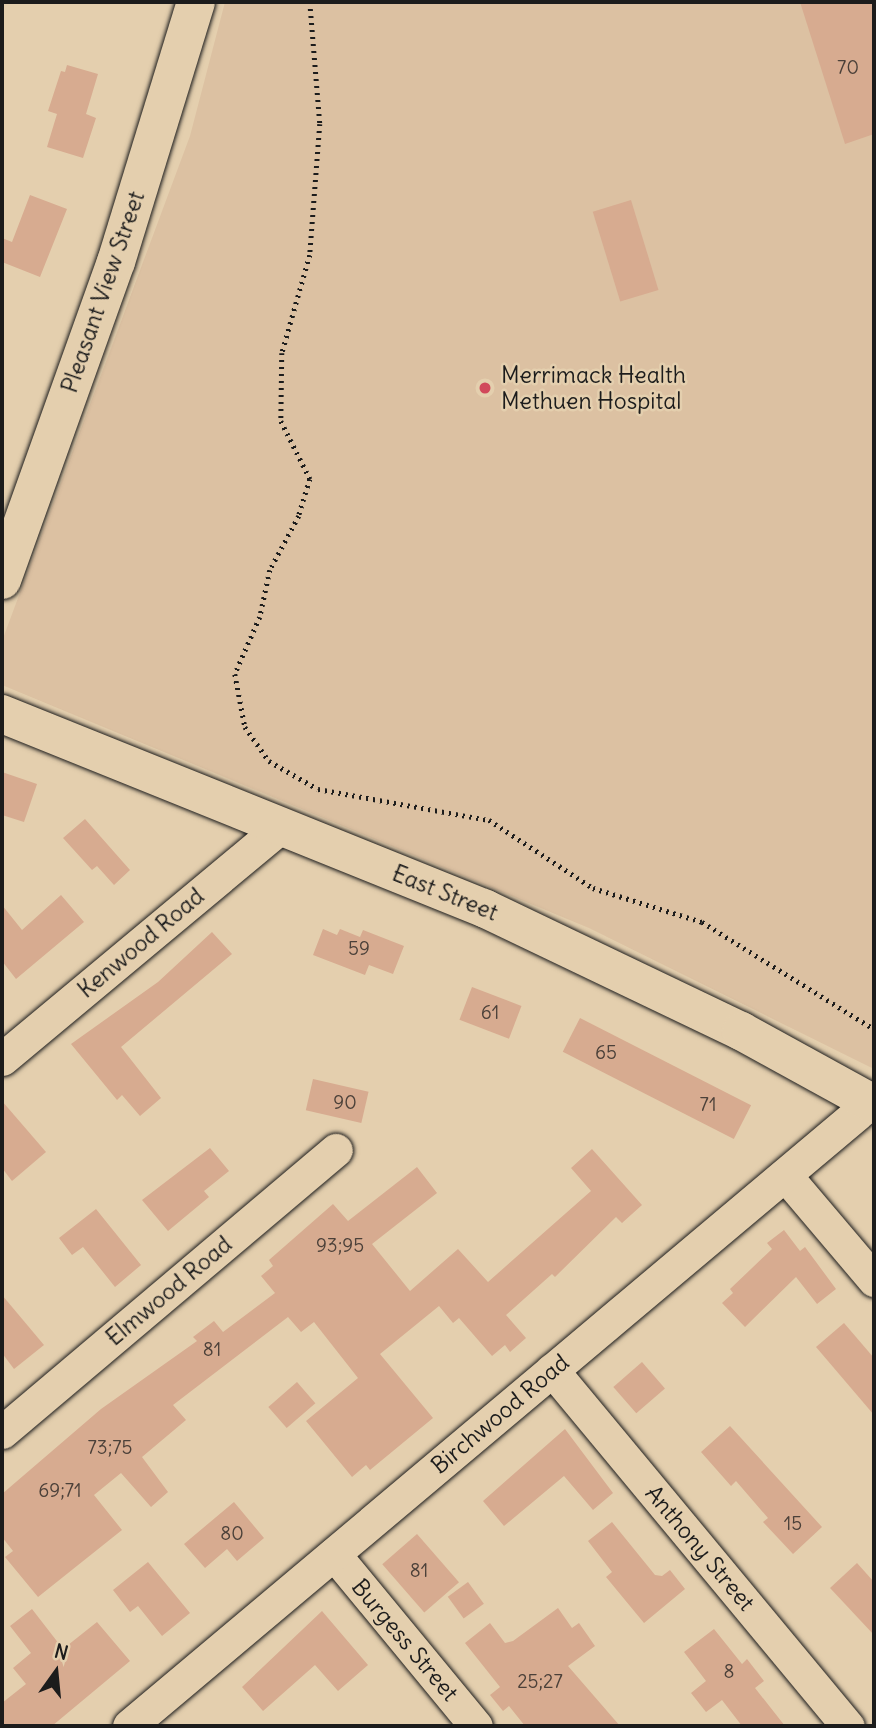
<!DOCTYPE html>
<style>
body{margin:0}
#map{position:relative;width:876px;height:1728px;overflow:hidden;background:#e4cfae;font-family:Delius,sans-serif}
div>[style]{position:absolute}
.built>*{inset:0;background:#dcc1a2}
.building>*{inset:0;background:#d7ab90;transform-origin:0 0}
.path>*{height:4.5px;margin-top:-2.25px;transform-origin:0;background:repeating-linear-gradient(90deg,#1c1c1c 0 2px,transparent 0 7px)}
.roads{filter:drop-shadow(0 0 2px #1c1c1c) drop-shadow(0 0 2px #1c1c1c)}
.minor>*{height:33px;margin:-16.5px;padding:0 16.5px;transform-origin:16.5px;border-radius:16.5px;background:#e4cfae}
.tertiary>*{height:38px;margin:-19px;padding:0 19px;transform-origin:19px;border-radius:19px;background:#e4cfae}
.secondary>*{height:38px;margin:-19px;padding:0 19px;transform-origin:19px;border-radius:19px;background:#e4cfae}
.dots>*{width:19px;height:19px;translate:-50% -50%;box-sizing:border-box;border:4px solid #e4cfae;border-radius:50%}
span{translate:-50% -50%;white-space:nowrap;text-align:center;line-height:1.15;-webkit-text-stroke:5px #e4cfae;paint-order:stroke}
.number-label{font-size:19px;color:#4b4039}
.number-label span{-webkit-text-stroke-width:0}
.street-label{font-size:23px;color:#1c1c1c}
.poi-label{font-size:23px;color:#1c1c1c}
.left{translate:0 -50%;text-align:left}
.frame{position:absolute;inset:0;border:4px solid #1c1c1c;pointer-events:none}
.north{position:absolute;left:21px;top:1637px;width:70px;height:70px;-webkit-text-stroke:5px #e4cfae;paint-order:stroke;rotate:15deg;font-size:19px;font-weight:700;line-height:28px;text-align:center;color:#1c1c1c}
.north::after{content:'';display:block;margin:auto;width:24px;height:32px;background:#1c1c1c;clip-path:polygon(50% 0,100% 100%,50% 72%,0 100%)}
</style>
<div id="map">
<div class="built">
<i style="clip-path:polygon(225px 2px,874px 2px,874px 1069px,589px 928px,2px 685px,2px 641px,190px 136px)"></i>
</div>
<div class="building">
<i style="clip-path:polygon(800px 2px,874px 2px,874px 134px,845px 144px)"></i>
<i style="clip-path:polygon(67px 65px,98px 74px,86px 114px,96px 118px,83px 158px,47px 147px,57px 114px,48px 111px,61px 71px,65px 72px)"></i>
<i style="clip-path:polygon(30px 195px,67px 209px,40px 277px,2px 262px,2px 238px,12px 242px)"></i>
<i style="left:631px;top:200px;width:94px;height:40px;rotate:73deg"></i>
<i style="clip-path:polygon(2px 772px,37px 784px,24px 822px,2px 815px)"></i>
<i style="clip-path:polygon(85px 819px,130px 870px,114px 885px,97px 866px,92px 870px,63px 838px)"></i>
<i style="clip-path:polygon(61px 895px,84px 922px,16px 979px,2px 961px,2px 905px,22px 930px)"></i>
<i style="clip-path:polygon(323px 929px,337px 935px,340px 929px,360px 937px,363px 930px,404px 946px,393px 974px,369px 965px,365px 975px,313px 955px)"></i>
<i style="clip-path:polygon(212px 932px,232px 954px,121px 1047px,161px 1098px,140px 1116px,122px 1095px,117px 1100px,71px 1044px,158px 982px)"></i>
<i style="left:472px;top:987px;width:53px;height:35px;rotate:21deg"></i>
<i style="left:580px;top:1018px;width:192px;height:38px;rotate:27deg"></i>
<i style="left:313px;top:1079px;width:57px;height:32px;rotate:13deg"></i>
<i style="clip-path:polygon(2px 1101px,46px 1152px,12px 1181px,2px 1168px)"></i>
<i style="clip-path:polygon(210px 1148px,229px 1171px,204px 1191px,209px 1197px,168px 1231px,142px 1200px)"></i>
<i style="clip-path:polygon(592px 1149px,642px 1205px,622px 1223px,616px 1217px,555px 1277px,552px 1274px,506px 1315px,526px 1338px,510px 1352px,505px 1345px,492px 1356px,459px 1318px,453px 1323px,439px 1306px,380px 1354px,433px 1418px,370px 1470px,366px 1465px,352px 1477px,306px 1421px,358px 1378px,314px 1322px,301px 1332px,288px 1317px,173px 1405px,186px 1420px,142px 1457px,168px 1492px,151px 1507px,121px 1473px,94px 1495px,122px 1530px,38px 1597px,5px 1557px,13px 1551px,2px 1537px,2px 1494px,101px 1409px,197px 1341px,193px 1337px,214px 1321px,223px 1332px,275px 1293px,261px 1276px,273px 1266px,269px 1260px,333px 1204px,348px 1221px,417px 1167px,437px 1193px,372px 1244px,410px 1291px,458px 1249px,488px 1282px,591px 1191px,571px 1168px)"></i>
<i style="clip-path:polygon(96px 1209px,141px 1265px,115px 1287px,83px 1247px,72px 1255px,59px 1238px)"></i>
<i style="clip-path:polygon(784px 1230px,800px 1251px,805px 1247px,836px 1289px,817px 1304px,796px 1277px,745px 1327px,722px 1303px,733px 1293px,730px 1289px,772px 1249px,767px 1243px)"></i>
<i style="clip-path:polygon(2px 1295px,44px 1345px,14px 1369px,2px 1353px)"></i>
<i style="clip-path:polygon(844px 1323px,874px 1358px,874px 1415px,816px 1347px)"></i>
<i style="left:642px;top:1362px;width:35px;height:38px;rotate:49deg"></i>
<i style="left:297px;top:1382px;width:28px;height:38px;rotate:49deg"></i>
<i style="clip-path:polygon(730px 1426px,822px 1527px,793px 1554px,763px 1522px,768px 1518px,736px 1481px,731px 1486px,701px 1452px)"></i>
<i style="clip-path:polygon(565px 1429px,613px 1493px,593px 1510px,564px 1476px,504px 1526px,483px 1501px)"></i>
<i style="clip-path:polygon(234px 1502px,264px 1538px,237px 1561px,227px 1549px,205px 1568px,184px 1544px)"></i>
<i style="clip-path:polygon(612px 1522px,655px 1575px,662px 1576px,670px 1570px,685px 1589px,644px 1623px,606px 1577px,612px 1572px,588px 1541px)"></i>
<i style="left:417px;top:1534px;width:64px;height:46px;rotate:49deg"></i>
<i style="clip-path:polygon(148px 1562px,190px 1613px,162px 1636px,138px 1606px,130px 1612px,113px 1590px)"></i>
<i style="clip-path:polygon(857px 1563px,874px 1582px,874px 1635px,830px 1588px)"></i>
<i style="left:468px;top:1582px;width:27px;height:25px;rotate:54deg"></i>
<i style="clip-path:polygon(558px 1608px,572px 1628px,579px 1623px,595px 1646px,568px 1666px,620px 1726px,525px 1726px,509px 1706px,503px 1711px,490px 1695px,500px 1687px,465px 1643px,490px 1623px,505px 1643px,513px 1641px)"></i>
<i style="clip-path:polygon(32px 1609px,63px 1649px,97px 1622px,130px 1661px,52px 1726px,2px 1726px,2px 1703px,26px 1684px,13px 1668px,31px 1653px,10px 1626px)"></i>
<i style="clip-path:polygon(322px 1611px,368px 1665px,338px 1691px,315px 1665px,263px 1711px,242px 1687px)"></i>
<i style="clip-path:polygon(714px 1629px,742px 1664px,747px 1659px,764px 1681px,755px 1688px,785px 1726px,742px 1726px,722px 1700px,706px 1712px,691px 1693px,706px 1681px,684px 1652px)"></i>
</div>
<div class="path">
<i style="left:310px;top:2px;width:122px;rotate:85.3deg"></i>
<i style="left:320px;top:124px;width:131px;rotate:94.4deg"></i>
<i style="left:310px;top:255px;width:102px;rotate:105.9deg"></i>
<i style="left:282px;top:353px;width:68px;rotate:90.8deg"></i>
<i style="left:281px;top:421px;width:65px;rotate:63.4deg"></i>
<i style="left:310px;top:479px;width:39px;rotate:107deg"></i>
<i style="left:299px;top:516px;width:61px;rotate:118.2deg"></i>
<i style="left:270px;top:570px;width:48px;rotate:102deg"></i>
<i style="left:260px;top:617px;width:62px;rotate:113.7deg"></i>
<i style="left:235px;top:674px;width:54px;rotate:79.3deg"></i>
<i style="left:245px;top:727px;width:42px;rotate:54.8deg"></i>
<i style="left:269px;top:761px;width:56px;rotate:29.7deg"></i>
<i style="left:318px;top:789px;width:174px;rotate:10.3deg"></i>
<i style="left:489px;top:820px;width:124px;rotate:33.2deg"></i>
<i style="left:593px;top:888px;width:114px;rotate:17.3deg"></i>
<i style="left:702px;top:922px;width:203px;rotate:31.9deg"></i>
</div>
<div class="roads">
<div class="minor">
<i style="left:2px;top:1059px;width:362px;rotate:-39.8deg"></i>
<i style="left:785px;top:1175px;width:138px;rotate:49.7deg"></i>
<i style="left:552px;top:1370px;width:463px;rotate:50.3deg"></i>
<i style="left:2px;top:1432px;width:437px;rotate:-40.2deg"></i>
<i style="left:334px;top:1554px;width:223px;rotate:50.5deg"></i>
<i style="left:129px;top:1726px;width:970px;rotate:-40.06deg"></i>
</div>
<div class="tertiary">
<i style="left:2px;top:580px;width:338px;rotate:-70.3deg"></i>
<i style="left:116px;top:262px;width:272px;rotate:-72.9deg"></i>
</div>
<div class="secondary">
<i style="left:2px;top:714px;width:522px;rotate:21.94deg"></i>
<i style="left:486px;top:909px;width:283px;rotate:25.6deg"></i>
<i style="left:741px;top:1031px;width:152px;rotate:28.8deg"></i>
</div>
</div>
<div class="dots">
<i style="left:485px;top:388px;background:#d1495b"></i>
</div>
<div class="number-label">
<span style="left:848px;top:68px">70</span>
<span style="left:359px;top:949px">59</span>
<span style="left:490px;top:1013px">61</span>
<span style="left:606px;top:1053px">65</span>
<span style="left:345px;top:1103px">90</span>
<span style="left:708px;top:1105px">71</span>
<span style="left:340px;top:1246px">93;95</span>
<span style="left:212px;top:1350px">81</span>
<span style="left:110px;top:1448px">73;75</span>
<span style="left:60px;top:1491px">69;71</span>
<span style="left:793px;top:1524px">15</span>
<span style="left:232px;top:1534px">80</span>
<span style="left:419px;top:1571px">81</span>
<span style="left:729px;top:1672px">8</span>
<span style="left:540px;top:1682px">25;27</span>
</div>
<div class="street-label">
<span style="left:103px;top:292px;rotate:-71deg">Pleasant View Street</span>
<span style="left:445px;top:893px;rotate:22deg">East Street</span>
<span style="left:141px;top:943px;rotate:-40deg">Kenwood Road</span>
<span style="left:169px;top:1291px;rotate:-40deg">Elmwood Road</span>
<span style="left:500px;top:1414px;rotate:-40deg">Birchwood Road</span>
<span style="left:700px;top:1548px;rotate:50deg">Anthony Street</span>
<span style="left:405px;top:1640px;rotate:50deg">Burgess Street</span>
</div>
<div class="poi-label">
<span class="left" style="left:501px;top:388px">Merrimack Health<br>Methuen Hospital</span>
</div>
<div class="frame"></div>
<div class="north">N</div>
</div>
